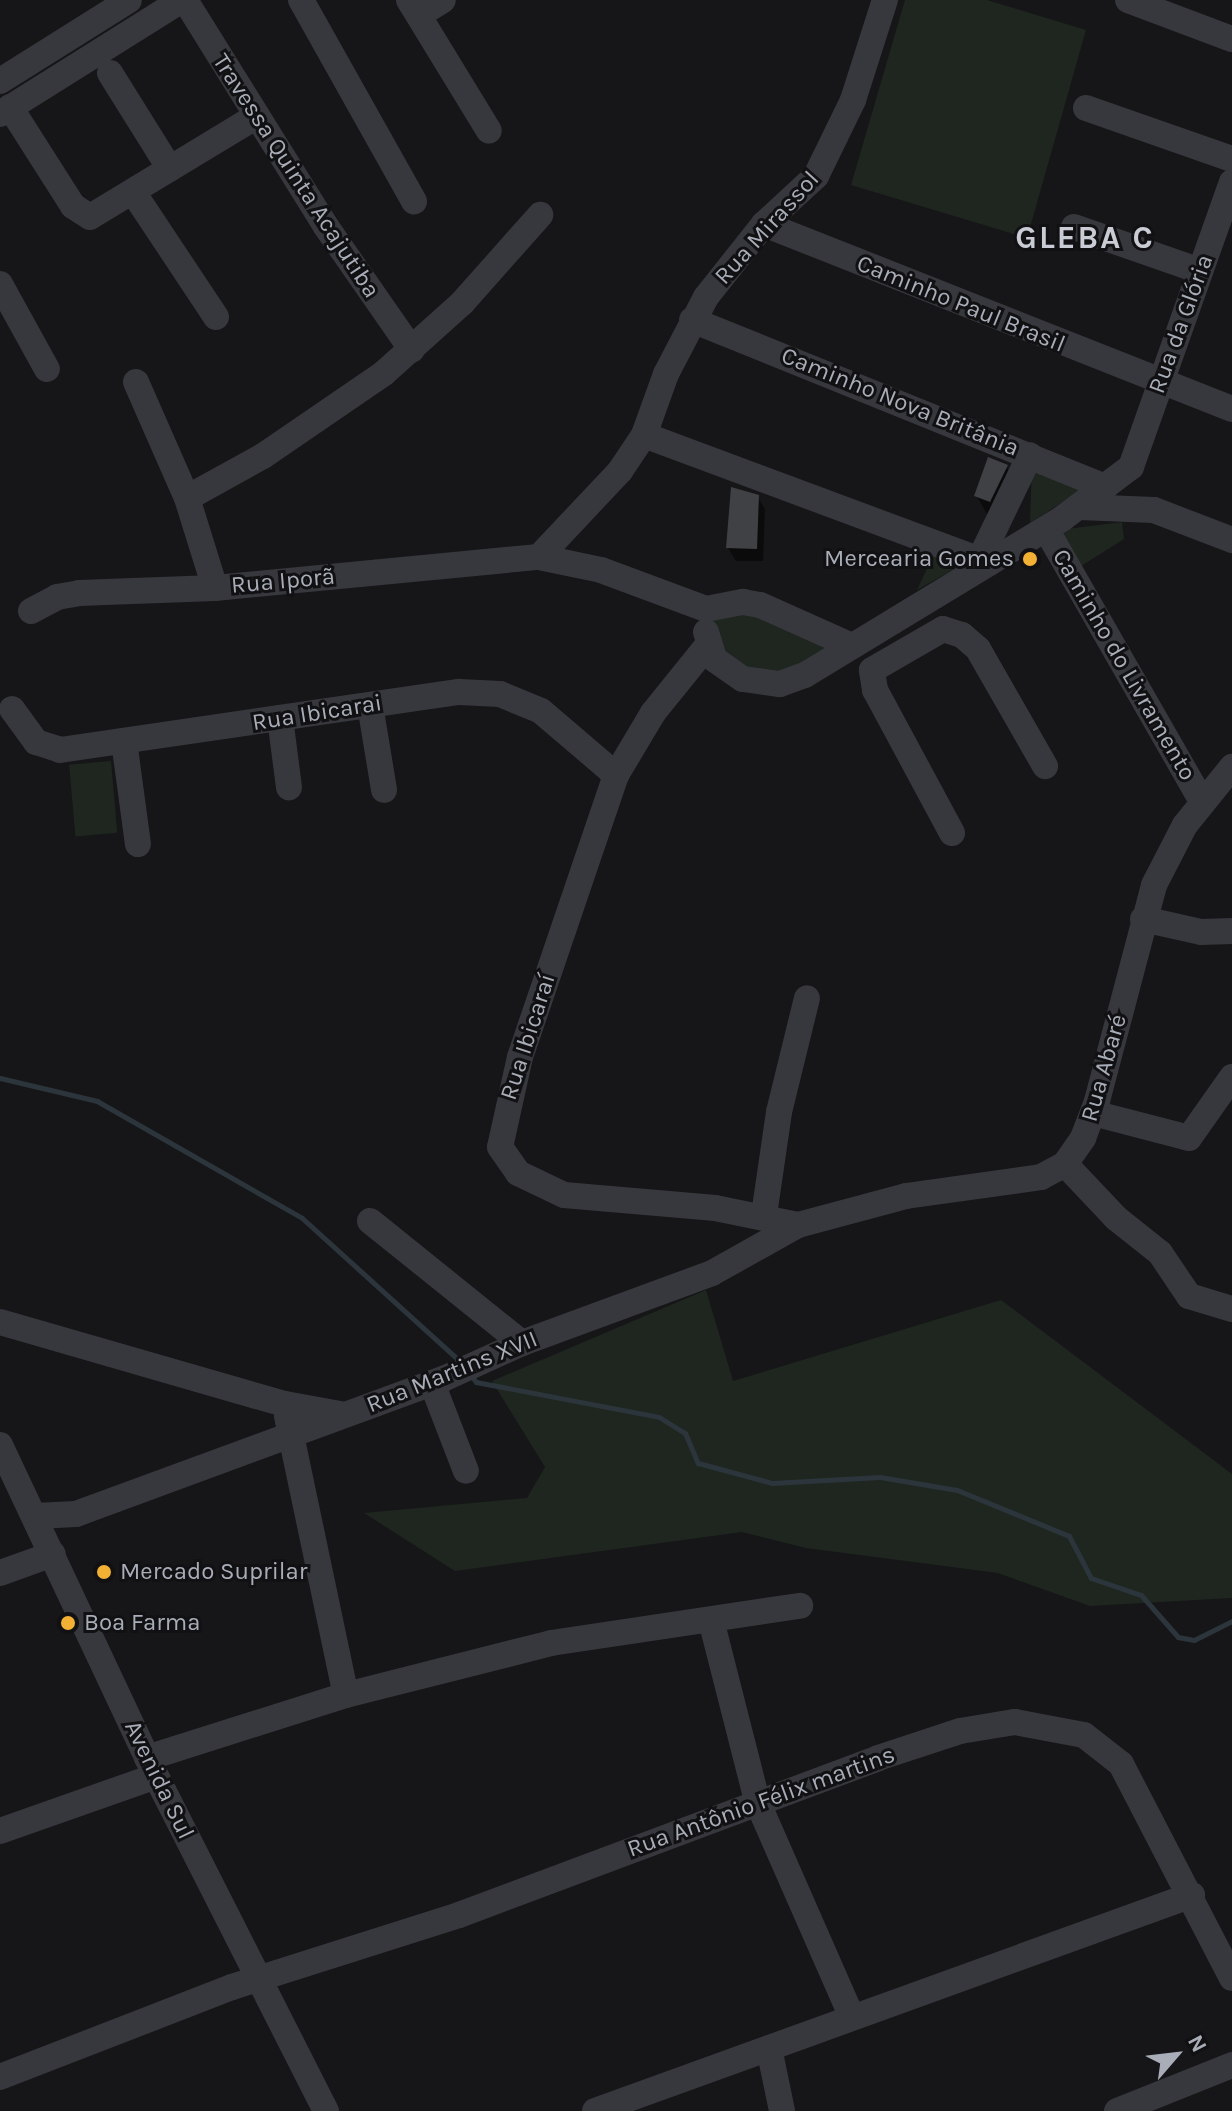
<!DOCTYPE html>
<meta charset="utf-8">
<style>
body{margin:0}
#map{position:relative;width:1232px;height:2111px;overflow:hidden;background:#161618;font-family:Karla,sans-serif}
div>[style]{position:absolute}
.green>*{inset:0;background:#1e261f;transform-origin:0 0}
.shadow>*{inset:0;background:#0007}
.stream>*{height:5px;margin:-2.5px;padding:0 2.5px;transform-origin:2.5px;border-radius:2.5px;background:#2c353c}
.building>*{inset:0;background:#404145}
.minor>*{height:26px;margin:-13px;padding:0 13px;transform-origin:13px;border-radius:13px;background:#37383d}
.dots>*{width:22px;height:22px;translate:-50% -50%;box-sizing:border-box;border:4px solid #111113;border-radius:50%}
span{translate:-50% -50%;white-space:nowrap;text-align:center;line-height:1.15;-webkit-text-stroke:6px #111113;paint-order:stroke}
.street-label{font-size:24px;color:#a8adb8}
.poi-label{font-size:24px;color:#a8adb8}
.right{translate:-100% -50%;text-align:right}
.left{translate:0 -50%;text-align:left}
.district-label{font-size:32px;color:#c9ccd4;font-weight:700;letter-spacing:2px}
.north{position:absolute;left:1136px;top:2015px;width:80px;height:80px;-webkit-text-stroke:6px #111113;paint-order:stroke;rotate:62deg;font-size:22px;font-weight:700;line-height:32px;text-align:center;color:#a8adb8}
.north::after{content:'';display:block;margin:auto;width:28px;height:36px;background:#a8adb8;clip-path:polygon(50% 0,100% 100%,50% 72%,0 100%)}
</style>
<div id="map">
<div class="green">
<i style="clip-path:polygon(905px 0,987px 0,1086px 30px,1027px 238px,851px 185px)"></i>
<i style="clip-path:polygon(1032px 465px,1086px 487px,1030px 523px)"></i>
<i style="clip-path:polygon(1122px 522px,1124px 539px,1078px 568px,1059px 530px)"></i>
<i style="clip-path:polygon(936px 549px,965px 563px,917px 590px)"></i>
<i style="clip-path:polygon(742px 604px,858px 646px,769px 682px,699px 644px,706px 622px)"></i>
<i style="left:111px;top:761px;width:72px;height:42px;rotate:85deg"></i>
<i style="clip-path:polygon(706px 1290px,733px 1381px,1001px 1300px,1232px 1474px,1232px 1598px,1090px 1606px,998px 1573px,806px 1548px,742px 1532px,455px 1571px,364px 1513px,527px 1498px,545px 1467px,492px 1381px)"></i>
</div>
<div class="shadow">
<i style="clip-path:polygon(1006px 466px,1021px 492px,991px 521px,976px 495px)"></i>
<i style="clip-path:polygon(757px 496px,765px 509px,763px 561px,736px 561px,728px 548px)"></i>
</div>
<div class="stream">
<i style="left:0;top:1078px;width:100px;rotate:13.3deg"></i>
<i style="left:97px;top:1101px;width:236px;rotate:29.7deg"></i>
<i style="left:302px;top:1218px;width:216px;rotate:42.2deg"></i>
<i style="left:470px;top:1374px;width:10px;rotate:53deg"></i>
<i style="left:476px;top:1382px;width:186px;rotate:10.8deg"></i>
<i style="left:659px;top:1417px;width:31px;rotate:32deg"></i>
<i style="left:685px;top:1433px;width:33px;rotate:67deg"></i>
<i style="left:698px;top:1463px;width:77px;rotate:15.1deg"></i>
<i style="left:772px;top:1483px;width:108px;rotate:-3.2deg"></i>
<i style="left:880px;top:1477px;width:78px;rotate:9.6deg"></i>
<i style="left:957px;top:1490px;width:121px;rotate:22.3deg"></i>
<i style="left:1069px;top:1536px;width:47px;rotate:62.4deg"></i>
<i style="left:1091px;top:1578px;width:53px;rotate:18.8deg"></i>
<i style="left:1141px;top:1595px;width:56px;rotate:48.6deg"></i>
<i style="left:1178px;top:1637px;width:16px;rotate:11deg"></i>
<i style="left:1194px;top:1640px;width:42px;rotate:-26.6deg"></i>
</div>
<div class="building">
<i style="clip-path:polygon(988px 457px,1008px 465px,990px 502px,974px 496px)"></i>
<i style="clip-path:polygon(731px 487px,759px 495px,757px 549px,726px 548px)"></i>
</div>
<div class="minor">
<i style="left:185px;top:0;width:265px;rotate:58.1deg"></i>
<i style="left:325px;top:225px;width:152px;rotate:55.2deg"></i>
<i style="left:301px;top:0;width:231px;rotate:60.7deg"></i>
<i style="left:409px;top:0;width:153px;rotate:58.6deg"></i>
<i style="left:1128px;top:0;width:111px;rotate:20.6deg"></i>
<i style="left:419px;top:15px;width:28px;rotate:-32deg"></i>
<i style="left:110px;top:73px;width:113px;rotate:58deg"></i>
<i style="left:0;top:81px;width:152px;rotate:-32.1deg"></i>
<i style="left:10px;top:107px;width:117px;rotate:57.5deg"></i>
<i style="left:73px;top:206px;width:20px;rotate:33deg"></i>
<i style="left:90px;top:217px;width:195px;rotate:-31.2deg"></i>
<i style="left:1086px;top:108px;width:155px;rotate:19.3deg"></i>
<i style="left:0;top:114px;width:215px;rotate:-32.1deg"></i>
<i style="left:133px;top:192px;width:150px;rotate:56.4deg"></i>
<i style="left:764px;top:224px;width:503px;rotate:21.57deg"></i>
<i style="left:1074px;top:227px;width:133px;rotate:19.2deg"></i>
<i style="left:0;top:284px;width:97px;rotate:61.1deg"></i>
<i style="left:692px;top:320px;width:446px;rotate:22deg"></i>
<i style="left:136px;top:382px;width:127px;rotate:66.3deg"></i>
<i style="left:187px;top:498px;width:94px;rotate:72.7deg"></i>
<i style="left:644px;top:435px;width:368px;rotate:20.4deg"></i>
<i style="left:1131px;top:467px;width:302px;rotate:-70.5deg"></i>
<i style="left:187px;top:498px;width:87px;rotate:-28.9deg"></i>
<i style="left:263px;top:456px;width:147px;rotate:-34.4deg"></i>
<i style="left:384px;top:373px;width:105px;rotate:-41.9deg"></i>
<i style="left:462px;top:303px;width:118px;rotate:-48.4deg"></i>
<i style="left:1079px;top:507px;width:75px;rotate:2.3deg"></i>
<i style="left:1154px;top:510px;width:84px;rotate:21deg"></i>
<i style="left:1046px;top:529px;width:314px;rotate:60.2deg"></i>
<i style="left:539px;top:557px;width:118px;rotate:-46.7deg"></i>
<i style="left:620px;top:471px;width:43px;rotate:-56.3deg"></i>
<i style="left:644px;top:435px;width:65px;rotate:-70.2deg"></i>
<i style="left:666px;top:374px;width:87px;rotate:-62.5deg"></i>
<i style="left:706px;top:297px;width:93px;rotate:-51.5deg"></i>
<i style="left:764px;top:224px;width:71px;rotate:-42.7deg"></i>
<i style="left:816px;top:176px;width:85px;rotate:-64deg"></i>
<i style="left:853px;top:100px;width:105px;rotate:-72.3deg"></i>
<i style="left:980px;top:559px;width:115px;rotate:-64.3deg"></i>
<i style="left:31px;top:611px;width:30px;rotate:-28deg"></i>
<i style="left:57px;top:597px;width:22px;rotate:-10deg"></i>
<i style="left:79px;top:593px;width:136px;rotate:-2.1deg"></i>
<i style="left:215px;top:588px;width:325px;rotate:-5.5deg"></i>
<i style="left:539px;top:557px;width:63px;rotate:11.8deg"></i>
<i style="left:601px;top:570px;width:112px;rotate:20.4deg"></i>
<i style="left:706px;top:609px;width:38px;rotate:-11deg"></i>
<i style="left:743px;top:602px;width:17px;rotate:10deg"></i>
<i style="left:760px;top:605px;width:101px;rotate:24deg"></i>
<i style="left:706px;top:632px;width:28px;rotate:73deg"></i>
<i style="left:714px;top:659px;width:35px;rotate:35deg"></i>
<i style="left:743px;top:679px;width:37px;rotate:8deg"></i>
<i style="left:780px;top:684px;width:27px;rotate:-20deg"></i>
<i style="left:805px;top:675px;width:302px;rotate:-31.3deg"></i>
<i style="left:1063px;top:518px;width:85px;rotate:-36.9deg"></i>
<i style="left:707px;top:646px;width:86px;rotate:128.9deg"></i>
<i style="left:653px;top:713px;width:72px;rotate:120.8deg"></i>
<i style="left:616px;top:775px;width:298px;rotate:108.8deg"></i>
<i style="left:520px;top:1057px;width:92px;rotate:102.5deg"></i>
<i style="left:500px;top:1147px;width:32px;rotate:55deg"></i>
<i style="left:518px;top:1173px;width:51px;rotate:25.6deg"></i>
<i style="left:564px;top:1195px;width:152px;rotate:4.9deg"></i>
<i style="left:715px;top:1208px;width:85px;rotate:11.6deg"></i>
<i style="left:370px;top:705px;width:86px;rotate:80.6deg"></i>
<i style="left:12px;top:709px;width:41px;rotate:54deg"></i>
<i style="left:36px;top:742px;width:25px;rotate:18deg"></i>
<i style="left:60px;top:750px;width:403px;rotate:-8.3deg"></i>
<i style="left:459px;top:692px;width:41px;rotate:2.8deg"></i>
<i style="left:500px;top:694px;width:44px;rotate:22.5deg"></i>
<i style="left:541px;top:711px;width:99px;rotate:40.5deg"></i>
<i style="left:280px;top:718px;width:70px;rotate:82.6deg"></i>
<i style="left:124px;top:741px;width:104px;rotate:82.3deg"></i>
<i style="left:952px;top:833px;width:162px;rotate:-118.3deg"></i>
<i style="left:875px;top:690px;width:20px;rotate:-99deg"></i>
<i style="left:872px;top:670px;width:82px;rotate:-30deg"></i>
<i style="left:943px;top:629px;width:20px;rotate:18deg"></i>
<i style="left:962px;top:635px;width:21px;rotate:41deg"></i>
<i style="left:978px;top:649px;width:135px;rotate:60.2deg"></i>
<i style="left:1143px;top:919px;width:59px;rotate:12.6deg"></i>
<i style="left:1201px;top:932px;width:31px;rotate:-2deg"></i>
<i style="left:1093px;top:1113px;width:99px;rotate:14.6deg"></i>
<i style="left:1189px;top:1138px;width:75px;rotate:-54.8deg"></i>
<i style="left:1065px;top:1164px;width:74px;rotate:46.6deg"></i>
<i style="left:1116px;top:1218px;width:56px;rotate:38.5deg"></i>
<i style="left:1160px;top:1253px;width:52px;rotate:56deg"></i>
<i style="left:1189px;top:1296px;width:45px;rotate:16.8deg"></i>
<i style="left:764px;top:1215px;width:104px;rotate:-81.7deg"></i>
<i style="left:779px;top:1112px;width:117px;rotate:-76.2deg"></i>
<i style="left:370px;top:1221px;width:195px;rotate:38.8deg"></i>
<i style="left:0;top:1322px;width:297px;rotate:16.1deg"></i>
<i style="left:285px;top:1404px;width:56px;rotate:10.3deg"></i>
<i style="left:432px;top:1383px;width:94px;rotate:68.9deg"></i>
<i style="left:287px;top:1416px;width:285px;rotate:78.1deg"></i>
<i style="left:0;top:1445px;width:366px;rotate:64.8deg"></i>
<i style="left:156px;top:1776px;width:376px;rotate:63.1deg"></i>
<i style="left:35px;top:1516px;width:41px;rotate:-2.8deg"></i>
<i style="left:76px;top:1514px;width:391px;rotate:-20.2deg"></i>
<i style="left:443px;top:1379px;width:87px;rotate:-24.5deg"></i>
<i style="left:522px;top:1343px;width:202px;rotate:-20.2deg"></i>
<i style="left:712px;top:1273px;width:98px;rotate:-29.2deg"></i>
<i style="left:798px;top:1225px;width:112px;rotate:-15deg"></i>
<i style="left:906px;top:1196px;width:136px;rotate:-8deg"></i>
<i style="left:1041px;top:1177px;width:27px;rotate:-28deg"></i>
<i style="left:1065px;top:1164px;width:32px;rotate:-55deg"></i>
<i style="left:1083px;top:1138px;width:40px;rotate:-69deg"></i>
<i style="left:1097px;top:1101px;width:223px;rotate:-75.2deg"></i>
<i style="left:1154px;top:885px;width:68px;rotate:-62.7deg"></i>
<i style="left:1185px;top:825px;width:75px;rotate:-51deg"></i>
<i style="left:0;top:1573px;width:56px;rotate:-19.7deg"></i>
<i style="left:711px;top:1620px;width:187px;rotate:75.7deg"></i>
<i style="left:757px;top:1801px;width:236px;rotate:66.3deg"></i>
<i style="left:147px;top:1758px;width:209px;rotate:-17.6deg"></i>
<i style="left:346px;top:1695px;width:211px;rotate:-14.2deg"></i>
<i style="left:551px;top:1643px;width:252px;rotate:-8.5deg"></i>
<i style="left:0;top:1831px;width:165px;rotate:-19.4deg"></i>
<i style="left:769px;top:2048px;width:64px;rotate:78.3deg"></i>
<i style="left:0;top:2077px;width:249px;rotate:-21.2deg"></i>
<i style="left:232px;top:1987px;width:238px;rotate:-17.6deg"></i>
<i style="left:459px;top:1915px;width:447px;rotate:-20.5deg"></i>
<i style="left:878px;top:1758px;width:86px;rotate:-18.2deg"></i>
<i style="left:960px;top:1731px;width:56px;rotate:-9.3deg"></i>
<i style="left:1015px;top:1722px;width:70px;rotate:10.7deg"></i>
<i style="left:1084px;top:1735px;width:47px;rotate:38.1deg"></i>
<i style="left:1121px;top:1764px;width:241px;rotate:62.6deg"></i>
<i style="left:595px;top:2111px;width:635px;rotate:-19.89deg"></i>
<i style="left:1117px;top:2111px;width:124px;rotate:-21.8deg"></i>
</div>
<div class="dots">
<i style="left:1030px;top:559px;background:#f2b134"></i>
<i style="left:104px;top:1572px;background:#f2b134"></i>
<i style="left:68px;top:1623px;background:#f2b134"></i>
</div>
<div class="street-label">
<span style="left:296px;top:176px;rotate:57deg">Travessa Quinta Acajutiba</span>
<span style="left:767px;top:228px;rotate:-48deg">Rua Mirassol</span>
<span style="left:961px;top:304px;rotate:22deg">Caminho Paul Brasil</span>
<span style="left:1181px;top:324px;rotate:-70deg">Rua da Glória</span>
<span style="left:900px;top:402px;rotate:22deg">Caminho Nova Britânia</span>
<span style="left:283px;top:581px;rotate:-5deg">Rua Iporã</span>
<span style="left:1124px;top:665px;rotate:60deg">Caminho do Livramento</span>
<span style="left:317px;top:713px;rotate:-9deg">Rua Ibicarai</span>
<span style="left:528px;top:1037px;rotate:-72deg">Rua Ibicaraí</span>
<span style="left:1104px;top:1068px;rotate:-74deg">Rua Abaré</span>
<span style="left:452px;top:1372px;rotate:-22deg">Rua Martins XVII</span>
<span style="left:159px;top:1780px;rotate:64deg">Avenida Sul</span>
<span style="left:761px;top:1802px;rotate:-20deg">Rua Antônio Félix martins</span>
</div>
<div class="poi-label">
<span class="right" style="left:1014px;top:559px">Mercearia Gomes</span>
<span class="left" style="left:120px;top:1572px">Mercado Suprilar</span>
<span class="left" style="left:84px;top:1623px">Boa Farma</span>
</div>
<div class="district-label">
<span style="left:1085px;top:238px">GLEBA C</span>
</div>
<div class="north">N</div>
</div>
